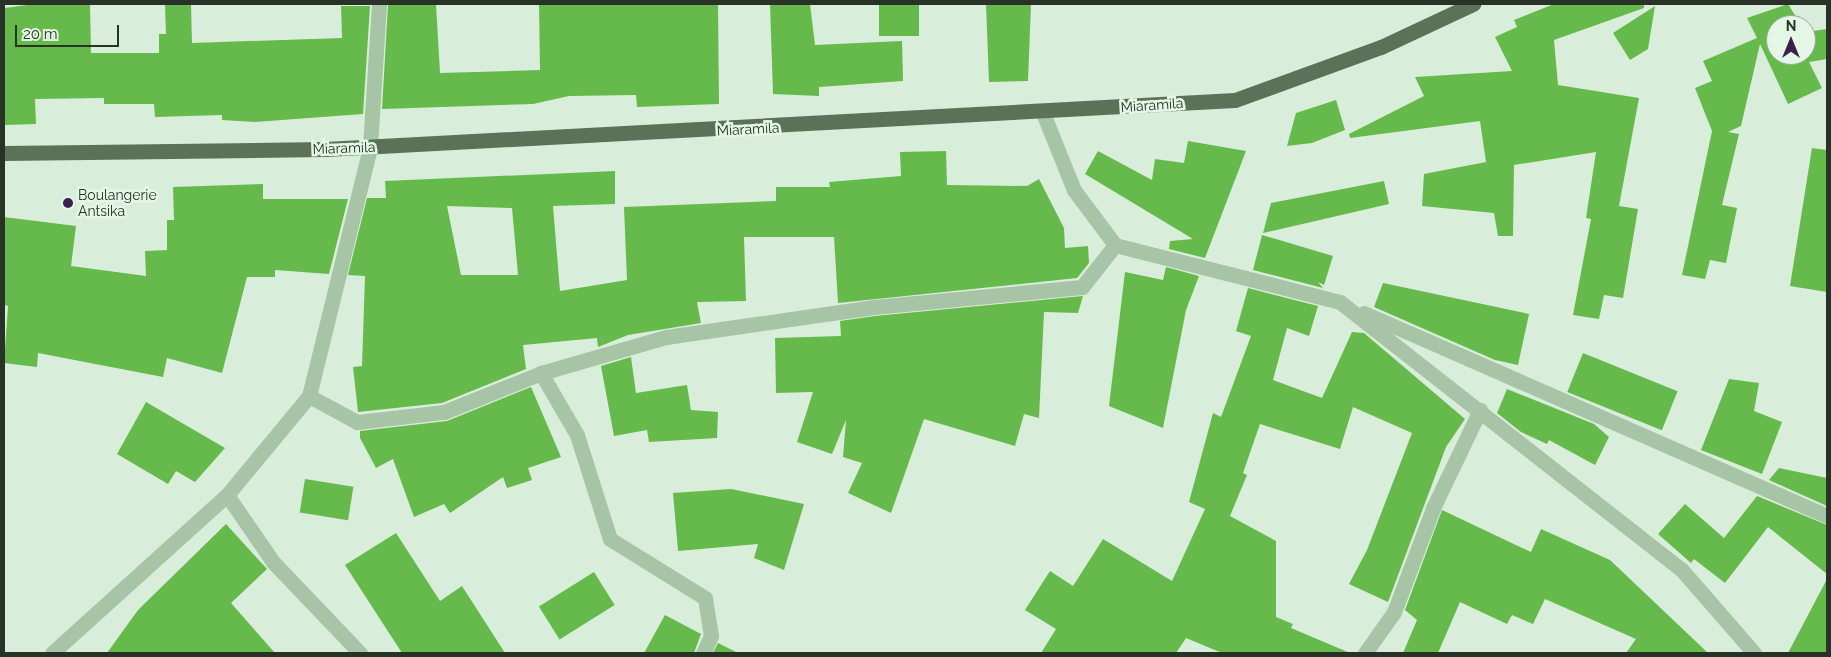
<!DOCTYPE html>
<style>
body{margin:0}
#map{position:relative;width:1831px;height:657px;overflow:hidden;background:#d9eeda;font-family:Raleway,sans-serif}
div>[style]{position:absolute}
.building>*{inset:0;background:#65ba4b;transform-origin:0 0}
.minor>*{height:15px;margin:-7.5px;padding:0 7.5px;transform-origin:7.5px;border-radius:7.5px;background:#a7c5a6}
.major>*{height:15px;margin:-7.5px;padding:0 7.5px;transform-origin:7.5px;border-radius:7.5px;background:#5c7258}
.dots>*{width:14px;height:14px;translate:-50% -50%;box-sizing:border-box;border:2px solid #e4f6e5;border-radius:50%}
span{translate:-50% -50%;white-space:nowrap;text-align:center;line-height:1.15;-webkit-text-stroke:5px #e4f6e5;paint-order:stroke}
.street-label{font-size:14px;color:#283226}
.poi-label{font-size:14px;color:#283226}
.left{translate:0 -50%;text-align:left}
.frame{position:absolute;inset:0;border:5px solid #283226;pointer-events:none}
.north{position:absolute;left:1766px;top:15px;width:50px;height:50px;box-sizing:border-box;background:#e4f6e5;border:1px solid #99a899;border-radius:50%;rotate:0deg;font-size:14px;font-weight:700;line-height:20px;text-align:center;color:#283226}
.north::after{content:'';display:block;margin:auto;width:18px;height:22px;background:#3b204e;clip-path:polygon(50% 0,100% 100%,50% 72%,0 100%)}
.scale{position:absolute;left:15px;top:25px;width:104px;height:22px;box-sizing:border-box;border:2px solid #283226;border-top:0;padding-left:6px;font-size:15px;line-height:18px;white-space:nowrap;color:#283226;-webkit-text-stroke:4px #e4f6e5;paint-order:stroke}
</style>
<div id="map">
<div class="building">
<i style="clip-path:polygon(35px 4px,90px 4px,91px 53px,159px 53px,159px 34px,166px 34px,165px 4px,191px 4px,192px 43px,342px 38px,341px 6px,370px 6px,363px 114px,255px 122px,222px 120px,222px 115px,155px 117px,154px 104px,104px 104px,104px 98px,35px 99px,36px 124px,4px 125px,4px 8px)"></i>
<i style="clip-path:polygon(436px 4px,440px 73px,540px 70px,539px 4px,718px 4px,719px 104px,637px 107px,636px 95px,569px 96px,533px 104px,382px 109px,388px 5px)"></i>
<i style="clip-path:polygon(770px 4px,810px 4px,815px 45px,902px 41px,903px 81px,819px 87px,819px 96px,773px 94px)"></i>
<i style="left:879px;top:4px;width:40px;height:32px"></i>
<i style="clip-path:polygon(986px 4px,1031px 4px,1028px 81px,989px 82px)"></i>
<i style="clip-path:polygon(1554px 4px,1644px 4px,1644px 8px,1554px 40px,1558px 85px,1639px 98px,1619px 206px,1638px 209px,1623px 298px,1604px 295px,1599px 319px,1573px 315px,1591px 219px,1586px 218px,1596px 152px,1514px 165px,1513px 236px,1498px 236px,1494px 213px,1422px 206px,1424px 174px,1486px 162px,1480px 121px,1350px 138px,1349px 134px,1424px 96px,1415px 77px,1512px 71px,1495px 37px,1517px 27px,1514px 20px)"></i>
<i style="clip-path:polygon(1788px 4px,1801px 25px,1776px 25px,1776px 55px,1806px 55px,1806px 32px,1827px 29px,1827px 59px,1809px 62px,1822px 88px,1788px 104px,1760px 44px,1741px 126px,1728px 132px,1739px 134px,1722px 205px,1737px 208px,1726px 263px,1710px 260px,1705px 279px,1682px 275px,1712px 131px,1695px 88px,1712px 81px,1703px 61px,1757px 38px,1747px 18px)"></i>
<i style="clip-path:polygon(1655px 6px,1648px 49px,1630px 60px,1613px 33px)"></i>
<i style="clip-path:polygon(1336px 100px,1345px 130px,1312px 143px,1287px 146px,1296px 113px)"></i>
<i style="clip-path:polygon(1188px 141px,1246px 151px,1205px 258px,1169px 249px,1170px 241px,1193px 239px,1085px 174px,1098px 151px,1152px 180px,1155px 159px,1184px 163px)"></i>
<i style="clip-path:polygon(1812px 148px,1827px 150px,1827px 292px,1790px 286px)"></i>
<i style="clip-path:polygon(evenodd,946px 151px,947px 185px,1027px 186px,1039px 179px,1064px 228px,1065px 248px,1088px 246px,1089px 263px,1077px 278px,838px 303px,834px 237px,744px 237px,746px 301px,697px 302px,701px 323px,628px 335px,598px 347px,597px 338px,523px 345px,526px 369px,442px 403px,358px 412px,353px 367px,362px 366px,365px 276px,348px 275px,367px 198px,386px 198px,385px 181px,615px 171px,615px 204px,553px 206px,560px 291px,627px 280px,624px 207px,776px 201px,776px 187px,830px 187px,829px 182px,901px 176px,900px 152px,946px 151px,447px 206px,512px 208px,518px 275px,461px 275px,447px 206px)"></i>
<i style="clip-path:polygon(1384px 181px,1389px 204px,1263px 233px,1271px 203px)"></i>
<i style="clip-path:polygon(263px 184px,263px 199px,348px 199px,329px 274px,275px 270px,275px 277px,247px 277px,222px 373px,167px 358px,163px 377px,38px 353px,37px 367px,4px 363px,8px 306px,4px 305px,4px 217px,76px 226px,71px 266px,146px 276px,145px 251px,167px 250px,167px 220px,174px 220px,173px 187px)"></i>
<i style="clip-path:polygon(1262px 235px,1333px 256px,1324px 285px,1318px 282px,1323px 288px,1253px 270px)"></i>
<i style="clip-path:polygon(1166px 267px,1199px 276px,1186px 310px,1163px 428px,1109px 406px,1125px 272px,1163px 280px)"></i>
<i style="clip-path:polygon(1383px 283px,1529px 314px,1518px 365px,1495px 360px,1374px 307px)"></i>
<i style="clip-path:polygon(1248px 288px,1318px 306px,1309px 336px,1287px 328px,1273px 380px,1322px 398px,1352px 332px,1364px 333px,1465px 419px,1446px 447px,1388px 602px,1349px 584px,1367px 550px,1412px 433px,1353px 407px,1340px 449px,1260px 424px,1243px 473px,1247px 475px,1230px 516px,1276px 541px,1276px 617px,1293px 624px,1291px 628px,1350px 653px,1222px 653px,1186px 638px,1176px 653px,1041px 653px,1056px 629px,1025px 610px,1050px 571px,1073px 586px,1103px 539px,1172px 581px,1205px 509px,1189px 502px,1213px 413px,1221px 417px,1251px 336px,1236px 331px)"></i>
<i style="clip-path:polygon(1083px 296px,1078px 313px,1044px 312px,1039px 418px,1024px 414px,1015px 446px,924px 419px,891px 513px,848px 493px,862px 463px,843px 457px,846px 420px,832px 454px,797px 442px,813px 392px,776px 393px,775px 338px,841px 336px,840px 321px,875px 316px)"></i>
<i style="left:1583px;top:353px;width:102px;height:42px;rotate:22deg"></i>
<i style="clip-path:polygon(631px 357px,636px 393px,687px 385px,691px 410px,718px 412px,717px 438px,649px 442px,647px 430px,614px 436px,601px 366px)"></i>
<i style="clip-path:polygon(1729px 379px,1759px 383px,1754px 411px,1782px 422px,1762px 474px,1701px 450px)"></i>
<i style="clip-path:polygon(531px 387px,561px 457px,528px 468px,532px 480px,507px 488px,503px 477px,450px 513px,444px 504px,414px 517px,393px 459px,376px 468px,360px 438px,360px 431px,447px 421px)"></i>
<i style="clip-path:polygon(1507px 389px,1594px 424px,1609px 437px,1595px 465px,1549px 440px,1547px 444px,1521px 432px,1497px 413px)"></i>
<i style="clip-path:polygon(146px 402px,225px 448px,195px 482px,176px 471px,168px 484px,117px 454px)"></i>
<i style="clip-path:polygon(1779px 468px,1827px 478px,1827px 506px,1769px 480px)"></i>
<i style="left:305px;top:479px;width:49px;height:34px;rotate:9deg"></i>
<i style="clip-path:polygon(731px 489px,804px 504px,784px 570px,754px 558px,758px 544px,678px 551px,673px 493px)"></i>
<i style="clip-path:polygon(1757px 496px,1827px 525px,1827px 574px,1768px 527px,1725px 583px,1694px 559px,1691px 563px,1658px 534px,1685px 504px,1724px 538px)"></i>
<i style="clip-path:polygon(1442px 510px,1531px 552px,1541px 529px,1610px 560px,1708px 653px,1626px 653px,1636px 639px,1545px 599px,1533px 624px,1512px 615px,1507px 624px,1460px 602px,1438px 653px,1403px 653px,1417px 620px,1405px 610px)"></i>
<i style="clip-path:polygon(226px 524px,267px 569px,231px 603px,275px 653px,107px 653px,138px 610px)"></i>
<i style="clip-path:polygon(396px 533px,440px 601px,462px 586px,505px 653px,402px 653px,345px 565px)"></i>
<i style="left:594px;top:572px;width:39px;height:65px;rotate:58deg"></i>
<i style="clip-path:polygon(1827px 579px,1827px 653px,1788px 653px)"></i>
<i style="clip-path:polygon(665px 615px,701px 634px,694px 653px,644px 653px)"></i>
<i style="clip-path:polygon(718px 643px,738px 653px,713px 653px)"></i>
</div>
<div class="minor">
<i style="left:1043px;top:113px;width:83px;rotate:68.1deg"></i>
<i style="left:1074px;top:190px;width:69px;rotate:53.3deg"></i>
<i style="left:1115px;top:245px;width:232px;rotate:14.2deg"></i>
<i style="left:1340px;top:302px;width:433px;rotate:38.1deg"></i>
<i style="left:1681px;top:569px;width:111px;rotate:49deg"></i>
<i style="left:1364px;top:313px;width:506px;rotate:23.67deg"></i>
<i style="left:541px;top:373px;width:72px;rotate:59.9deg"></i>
<i style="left:577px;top:435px;width:109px;rotate:72.4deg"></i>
<i style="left:610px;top:539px;width:112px;rotate:31.8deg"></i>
<i style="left:705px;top:598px;width:38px;rotate:81deg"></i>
<i style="left:711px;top:636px;width:19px;rotate:115deg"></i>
<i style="left:309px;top:396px;width:55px;rotate:28.4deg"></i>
<i style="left:357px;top:422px;width:88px;rotate:-6.6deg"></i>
<i style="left:444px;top:412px;width:105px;rotate:-21.9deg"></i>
<i style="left:541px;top:373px;width:130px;rotate:-16.1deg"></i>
<i style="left:666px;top:337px;width:210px;rotate:-8.2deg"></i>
<i style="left:874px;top:307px;width:209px;rotate:-5.5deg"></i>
<i style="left:1082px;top:287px;width:53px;rotate:-51.8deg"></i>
<i style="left:227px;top:495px;width:81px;rotate:55.5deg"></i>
<i style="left:273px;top:562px;width:126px;rotate:46.3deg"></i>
<i style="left:52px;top:653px;width:236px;rotate:-42.1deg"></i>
<i style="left:227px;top:495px;width:129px;rotate:-50.4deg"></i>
<i style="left:309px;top:396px;width:256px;rotate:-76.2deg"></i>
<i style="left:370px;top:147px;width:143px;rotate:-86.4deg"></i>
<i style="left:1365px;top:653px;width:50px;rotate:-54.7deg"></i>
<i style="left:1394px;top:612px;width:111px;rotate:-69.4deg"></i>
<i style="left:1433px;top:508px;width:109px;rotate:-64.4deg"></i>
</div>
<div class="major">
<i style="left:4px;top:153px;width:321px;rotate:-0.7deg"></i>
<i style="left:325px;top:149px;width:911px;rotate:-3.08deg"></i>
<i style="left:1235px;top:100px;width:155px;rotate:-20deg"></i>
<i style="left:1381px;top:47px;width:102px;rotate:-25.1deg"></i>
</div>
<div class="dots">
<i style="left:68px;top:203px;background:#3b204e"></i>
</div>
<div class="street-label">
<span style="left:1152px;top:105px;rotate:-4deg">Miaramila</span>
<span style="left:748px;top:129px;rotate:-3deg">Miaramila</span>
<span style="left:344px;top:148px;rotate:-2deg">Miaramila</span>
</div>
<div class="poi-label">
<span class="left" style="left:78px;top:203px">Boulangerie<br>Antsika</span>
</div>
<div class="frame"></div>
<div class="north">N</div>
<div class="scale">20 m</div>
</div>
